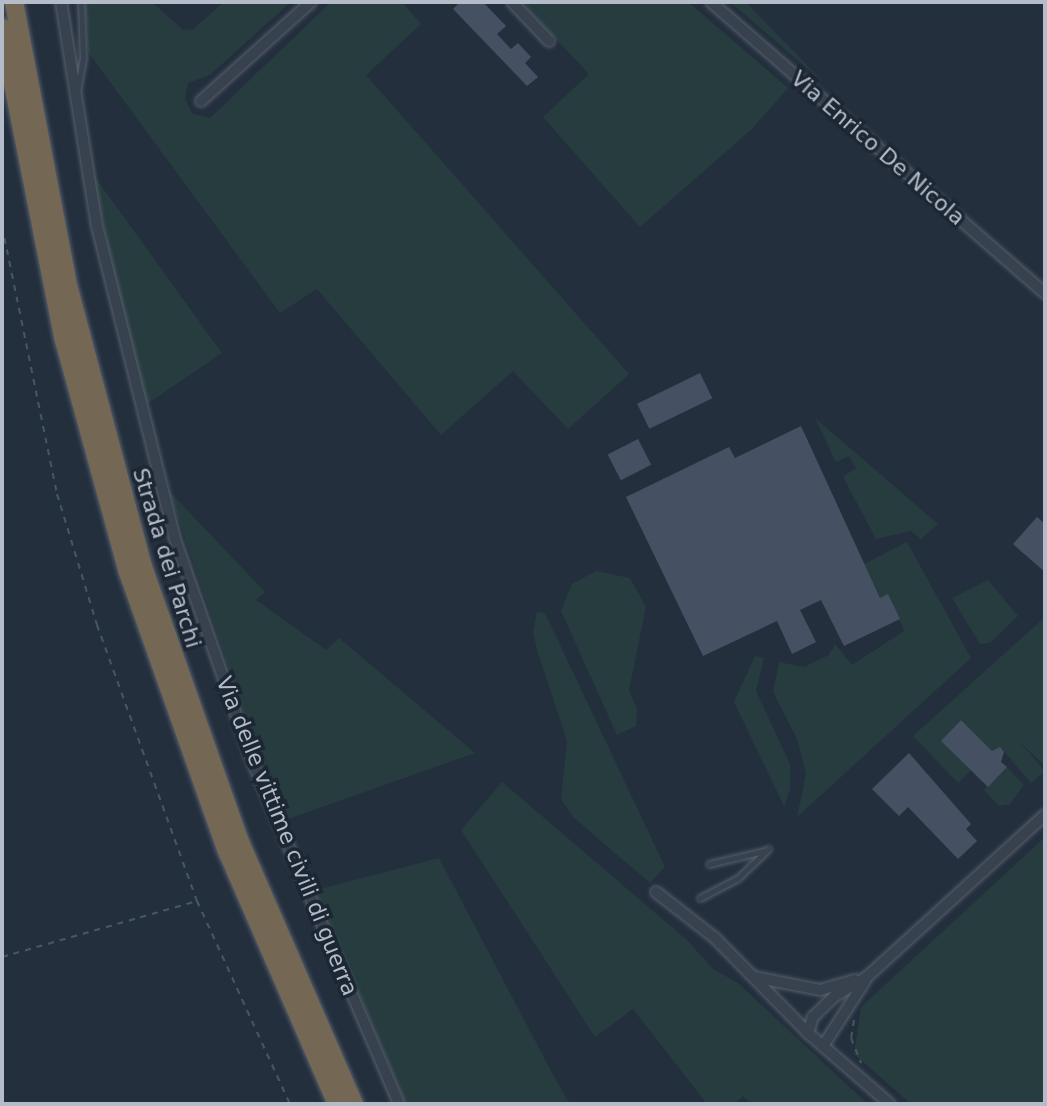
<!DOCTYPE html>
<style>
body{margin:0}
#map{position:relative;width:1047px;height:1106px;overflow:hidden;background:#242f3e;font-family:"DejaVu Sans",sans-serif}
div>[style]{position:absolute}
.green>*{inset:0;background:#263c3f}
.building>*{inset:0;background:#455162;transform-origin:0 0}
.path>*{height:2px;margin-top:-1px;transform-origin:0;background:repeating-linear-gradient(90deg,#44595c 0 6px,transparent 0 12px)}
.roads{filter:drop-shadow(0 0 2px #565f6c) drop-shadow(0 0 2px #565f6c)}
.lane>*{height:5px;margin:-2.5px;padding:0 2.5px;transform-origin:2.5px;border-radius:2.5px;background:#38414e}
.street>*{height:10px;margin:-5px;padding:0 5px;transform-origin:5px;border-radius:5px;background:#38414e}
.highway>*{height:18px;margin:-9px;padding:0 9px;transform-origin:9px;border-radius:9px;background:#746855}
span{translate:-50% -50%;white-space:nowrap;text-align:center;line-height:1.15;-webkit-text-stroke:7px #1d2633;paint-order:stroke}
.street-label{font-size:22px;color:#b4bcc9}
.frame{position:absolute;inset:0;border:4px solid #b4bcc9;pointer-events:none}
</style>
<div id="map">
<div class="green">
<i style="clip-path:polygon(84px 2px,152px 2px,183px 30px,193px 29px,224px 2px,291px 2px,210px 75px,188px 83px,185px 99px,193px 114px,210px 118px,331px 2px,402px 2px,421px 24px,366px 75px,629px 374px,568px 429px,513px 371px,441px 435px,317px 289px,280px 313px,88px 52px)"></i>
<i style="clip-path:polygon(521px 2px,688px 2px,788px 88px,752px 129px,640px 227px,543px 117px,589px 74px)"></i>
<i style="clip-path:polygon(730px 2px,746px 2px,823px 82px,758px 26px)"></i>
<i style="clip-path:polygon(92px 173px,222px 353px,144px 406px)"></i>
<i style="clip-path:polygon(815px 418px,938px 524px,921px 539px,911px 531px,876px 539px,843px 477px,856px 468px,849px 456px,836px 462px)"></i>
<i style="clip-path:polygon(169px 491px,265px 592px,256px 600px,326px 650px,339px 638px,475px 753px,288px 819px,250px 730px)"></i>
<i style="clip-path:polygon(907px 542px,971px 658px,797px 817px,806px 774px,797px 739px,773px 692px,779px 662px,804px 667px,829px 655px,835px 644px,852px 665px,904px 631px,888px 594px,880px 598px,864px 564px)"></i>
<i style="clip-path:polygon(596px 571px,630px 578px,646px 607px,629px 690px,637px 709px,636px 726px,617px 735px,561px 611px,572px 584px)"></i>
<i style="clip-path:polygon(988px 580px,1018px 616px,990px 643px,980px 644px,952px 598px)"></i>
<i style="clip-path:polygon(537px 612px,545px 613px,665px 867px,650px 883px,573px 817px,561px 799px,567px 741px,538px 653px,533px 633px)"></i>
<i style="clip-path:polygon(1045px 617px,1045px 766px,1019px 741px,1045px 771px,1031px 783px,1001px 748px,993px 752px,961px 720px,941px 741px,971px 770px,958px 783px,913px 736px)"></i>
<i style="clip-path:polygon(755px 656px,764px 658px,756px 691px,790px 764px,790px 790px,784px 806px,734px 702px)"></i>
<i style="clip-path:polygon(1007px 767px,1024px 785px,1010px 804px,999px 806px,984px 790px)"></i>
<i style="clip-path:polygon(502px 782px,687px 940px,713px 969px,738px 983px,868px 1104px,751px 1104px,743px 1096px,734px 1104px,707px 1104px,633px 1009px,595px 1037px,461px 830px)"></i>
<i style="clip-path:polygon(1045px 837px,1045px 1104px,911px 1104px,854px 1054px,861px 1007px)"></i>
<i style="clip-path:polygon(439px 858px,550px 1069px,570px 1104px,406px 1104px,316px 890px)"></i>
</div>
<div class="building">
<i style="clip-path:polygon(460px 2px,483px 2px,506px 26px,497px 34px,511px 49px,518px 43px,531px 57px,525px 63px,538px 77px,527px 86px,453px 9px)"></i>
<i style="left:700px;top:373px;width:28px;height:70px;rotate:64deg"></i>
<i style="clip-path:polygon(801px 426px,880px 598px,888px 594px,900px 619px,844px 646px,821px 600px,800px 610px,816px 642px,792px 654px,777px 621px,703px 656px,626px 497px,729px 447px,735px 458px)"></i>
<i style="left:638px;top:439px;width:29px;height:34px;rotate:63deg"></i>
<i style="clip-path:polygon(1037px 517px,1045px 524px,1045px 572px,1013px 544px)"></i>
<i style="clip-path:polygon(961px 720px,992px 751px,1000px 747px,1004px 752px,1001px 762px,1007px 767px,988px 787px,941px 741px)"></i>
<i style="clip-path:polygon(909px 753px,971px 824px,966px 829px,977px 841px,958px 859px,908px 807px,899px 816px,872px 789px)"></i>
</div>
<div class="path">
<i style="left:2px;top:226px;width:274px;rotate:78.4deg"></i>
<i style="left:57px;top:494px;width:137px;rotate:73deg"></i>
<i style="left:97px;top:625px;width:294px;rotate:70.1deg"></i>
<i style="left:2px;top:957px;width:203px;rotate:-16deg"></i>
<i style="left:197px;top:901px;width:223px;rotate:65.4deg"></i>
<i style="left:854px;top:1020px;width:18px;rotate:99deg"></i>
<i style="left:851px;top:1038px;width:27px;rotate:68deg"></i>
</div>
<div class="roads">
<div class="lane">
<i style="left:77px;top:92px;width:35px;rotate:-80deg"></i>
<i style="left:83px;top:58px;width:56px;rotate:-92deg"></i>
<i style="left:709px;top:864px;width:57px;rotate:-13.3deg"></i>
<i style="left:700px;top:898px;width:43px;rotate:-27.8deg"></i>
<i style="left:738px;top:878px;width:42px;rotate:-44deg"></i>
</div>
<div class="street">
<i style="left:61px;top:2px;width:227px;rotate:80.9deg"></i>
<i style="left:97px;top:226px;width:323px;rotate:76deg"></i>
<i style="left:175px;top:539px;width:237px;rotate:70.8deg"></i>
<i style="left:253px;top:763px;width:371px;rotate:66.8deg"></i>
<i style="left:512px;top:2px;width:54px;rotate:46.5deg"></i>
<i style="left:711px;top:2px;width:443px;rotate:41.1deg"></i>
<i style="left:201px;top:101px;width:148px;rotate:-42deg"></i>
<i style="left:656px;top:892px;width:75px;rotate:37.9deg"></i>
<i style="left:715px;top:938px;width:133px;rotate:45.6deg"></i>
<i style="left:808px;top:1033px;width:108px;rotate:40.9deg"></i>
<i style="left:754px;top:977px;width:67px;rotate:11.1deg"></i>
<i style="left:820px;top:990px;width:36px;rotate:-16deg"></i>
<i style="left:808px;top:1033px;width:17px;rotate:-73deg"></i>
<i style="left:813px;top:1017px;width:30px;rotate:-44deg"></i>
<i style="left:835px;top:996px;width:39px;rotate:-31deg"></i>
<i style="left:868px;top:976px;width:239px;rotate:-42.3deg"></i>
<i style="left:823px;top:1046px;width:77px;rotate:-57.1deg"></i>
</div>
<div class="highway">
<i style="left:14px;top:2px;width:292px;rotate:79.2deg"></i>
<i style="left:69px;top:289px;width:288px;rotate:75.1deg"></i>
<i style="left:143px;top:567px;width:292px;rotate:70.6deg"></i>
<i style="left:240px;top:842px;width:286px;rotate:66.5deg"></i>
<i style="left:2px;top:28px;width:318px;rotate:78.8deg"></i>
<i style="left:64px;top:340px;width:241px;rotate:74.6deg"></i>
<i style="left:128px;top:572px;width:296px;rotate:70.5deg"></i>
<i style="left:227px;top:851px;width:276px;rotate:66.5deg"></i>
</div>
</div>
<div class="street-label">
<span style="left:878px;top:148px;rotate:41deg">Via Enrico De Nicola</span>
<span style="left:167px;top:558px;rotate:73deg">Strada dei Parchi</span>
<span style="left:287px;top:836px;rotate:68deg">Via delle vittime civili di guerra</span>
</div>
<div class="frame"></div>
</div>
